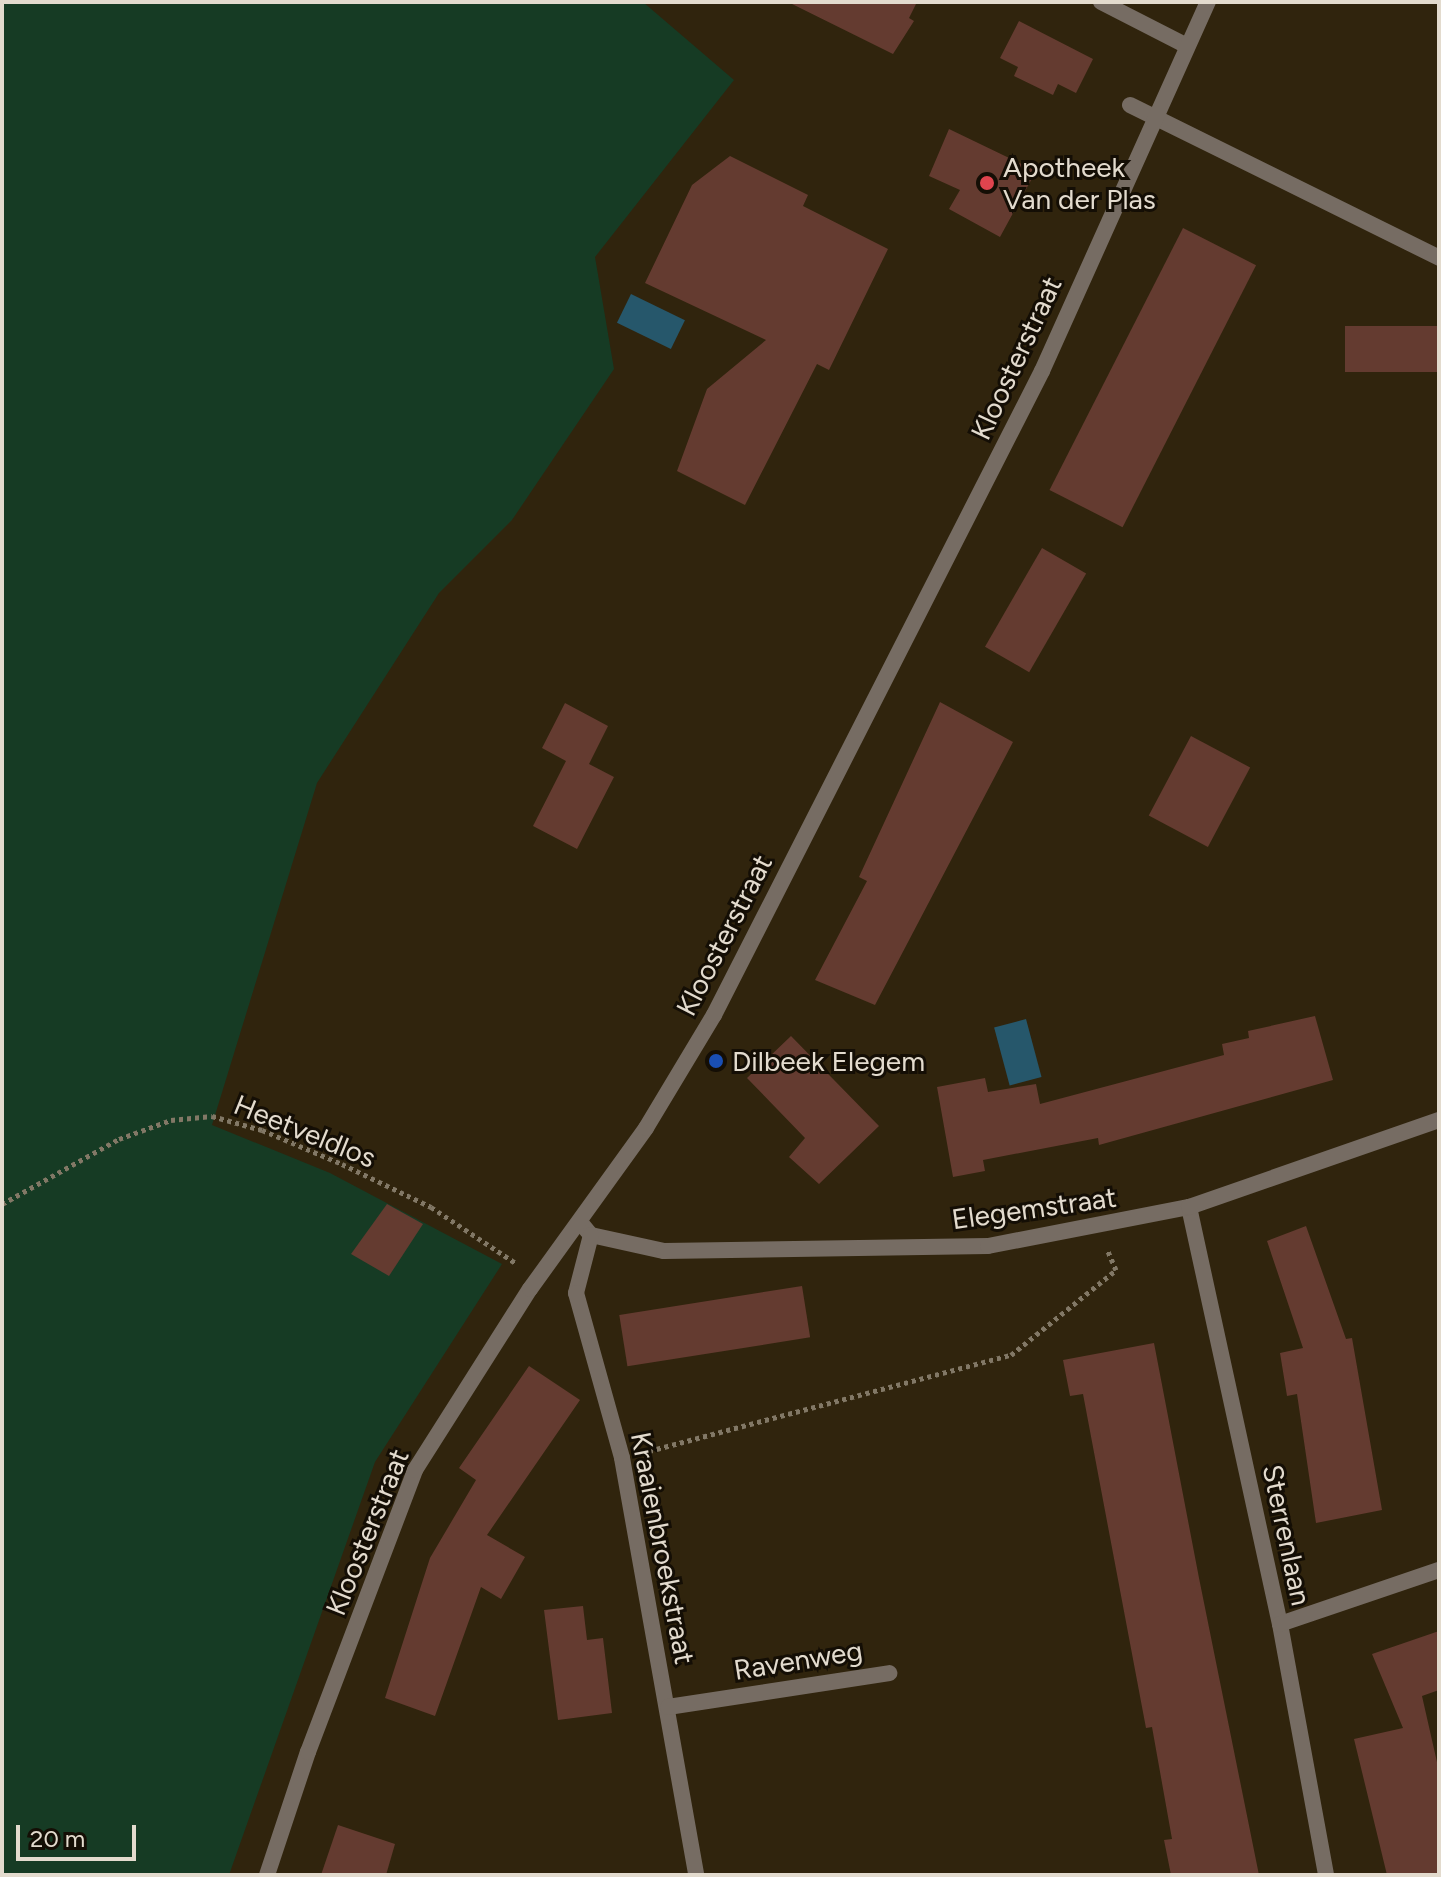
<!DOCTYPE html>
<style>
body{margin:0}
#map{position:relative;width:1441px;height:1877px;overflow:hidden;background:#30240d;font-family:Figtree,sans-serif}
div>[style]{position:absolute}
.green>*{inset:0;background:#163b24}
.water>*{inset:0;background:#26576b;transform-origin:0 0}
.building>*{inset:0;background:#643b30;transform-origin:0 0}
.path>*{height:5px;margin-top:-2.5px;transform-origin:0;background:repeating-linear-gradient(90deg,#827866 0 4px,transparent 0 8px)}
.service>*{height:16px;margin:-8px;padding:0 8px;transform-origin:8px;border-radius:8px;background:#766c63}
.minor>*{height:16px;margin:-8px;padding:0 8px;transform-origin:8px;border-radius:8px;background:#766c63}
.dots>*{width:22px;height:22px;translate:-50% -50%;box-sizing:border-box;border:4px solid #140e05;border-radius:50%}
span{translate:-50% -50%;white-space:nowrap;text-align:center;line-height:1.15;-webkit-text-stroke:6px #140e05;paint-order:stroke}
.poi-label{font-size:28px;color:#e3dbce}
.left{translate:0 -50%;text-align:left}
.street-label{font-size:28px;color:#e3dbce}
.frame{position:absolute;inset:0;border:4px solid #e3dbce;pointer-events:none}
.scale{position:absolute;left:16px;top:1825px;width:120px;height:36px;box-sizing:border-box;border:4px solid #e3dbce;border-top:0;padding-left:10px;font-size:24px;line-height:28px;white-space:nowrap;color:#e3dbce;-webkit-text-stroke:6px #140e05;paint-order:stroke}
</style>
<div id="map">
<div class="green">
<i style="clip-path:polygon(2px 2px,643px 2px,734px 80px,595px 257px,614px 369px,512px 520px,439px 593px,317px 783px,212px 1125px,330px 1173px,502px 1264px,375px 1462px,229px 1875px,2px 1875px)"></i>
</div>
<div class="water">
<i style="left:631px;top:294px;width:60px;height:32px;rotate:26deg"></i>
<i style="left:1026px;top:1019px;width:60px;height:33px;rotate:75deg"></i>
</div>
<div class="building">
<i style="clip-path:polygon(788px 2px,917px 2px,909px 18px,914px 21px,893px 54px)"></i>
<i style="clip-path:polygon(1019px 21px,1093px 59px,1076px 93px,1058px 84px,1053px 95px,1014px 76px,1018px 67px,1000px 58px)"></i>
<i style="clip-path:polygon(949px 129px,1036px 171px,1000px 237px,949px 209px,960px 190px,929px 176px)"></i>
<i style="clip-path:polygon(730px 156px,808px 195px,803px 206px,888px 249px,829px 370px,817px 364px,745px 505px,677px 471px,707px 389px,766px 340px,645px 283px,692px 185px)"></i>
<i style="left:1183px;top:228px;width:82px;height:294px;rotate:27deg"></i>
<i style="left:1439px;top:326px;width:46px;height:94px;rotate:90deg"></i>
<i style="left:1042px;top:548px;width:51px;height:114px;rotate:30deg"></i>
<i style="clip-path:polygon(940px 702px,1013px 742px,875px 1005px,815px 980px,867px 881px,859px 877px)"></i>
<i style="clip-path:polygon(565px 703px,608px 726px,589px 764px,614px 777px,577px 849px,533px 826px,566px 761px,542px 748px)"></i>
<i style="left:1191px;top:736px;width:67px;height:90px;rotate:28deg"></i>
<i style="clip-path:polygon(1315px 1016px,1333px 1080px,1099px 1145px,1098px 1138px,983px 1160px,985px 1171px,953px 1177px,937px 1087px,985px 1078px,988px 1092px,1036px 1084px,1040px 1104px,1224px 1055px,1222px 1044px,1249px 1038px,1248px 1031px)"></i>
<i style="clip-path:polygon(791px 1036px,879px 1126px,819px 1184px,789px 1157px,805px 1138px,747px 1078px)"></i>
<i style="clip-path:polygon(387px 1204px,423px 1224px,389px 1276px,351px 1254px)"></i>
<i style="clip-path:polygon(1306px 1226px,1346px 1339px,1352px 1338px,1382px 1510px,1316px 1523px,1297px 1394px,1287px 1396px,1280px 1353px,1303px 1348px,1267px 1241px)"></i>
<i style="left:802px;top:1286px;width:52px;height:185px;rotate:81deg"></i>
<i style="clip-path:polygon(1154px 1343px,1199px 1578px,1259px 1875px,1171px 1875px,1164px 1840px,1172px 1839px,1152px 1727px,1146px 1728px,1083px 1394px,1070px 1396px,1063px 1360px)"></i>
<i style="clip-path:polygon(529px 1366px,580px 1400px,487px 1535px,525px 1557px,501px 1599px,481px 1587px,435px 1716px,385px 1698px,430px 1558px,476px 1480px,459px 1468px)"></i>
<i style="clip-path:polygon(583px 1606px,587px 1640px,603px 1638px,612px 1713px,558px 1720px,544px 1610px)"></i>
<i style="clip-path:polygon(1439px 1631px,1439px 1690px,1422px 1696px,1439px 1771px,1439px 1875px,1387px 1875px,1354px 1739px,1403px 1728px,1372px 1654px)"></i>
<i style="clip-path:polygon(338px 1825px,395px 1844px,386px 1875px,321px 1875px)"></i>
</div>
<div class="path">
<i style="left:2px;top:1204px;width:134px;rotate:-29.1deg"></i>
<i style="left:119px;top:1139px;width:55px;rotate:-20.1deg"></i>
<i style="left:171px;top:1120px;width:41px;rotate:-5.6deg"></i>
<i style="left:212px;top:1116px;width:52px;rotate:15.6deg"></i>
<i style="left:262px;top:1130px;width:87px;rotate:23deg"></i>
<i style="left:342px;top:1164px;width:99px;rotate:25.8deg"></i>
<i style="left:431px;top:1207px;width:103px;rotate:33.5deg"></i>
<i style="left:649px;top:1451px;width:375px;rotate:-14.9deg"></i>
<i style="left:1011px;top:1355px;width:135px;rotate:-39deg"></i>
<i style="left:1116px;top:1270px;width:21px;rotate:-113deg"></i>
</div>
<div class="service">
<i style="left:1130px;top:105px;width:345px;rotate:26.3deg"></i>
</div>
<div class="minor">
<i style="left:1101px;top:2px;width:97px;rotate:27.1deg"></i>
<i style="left:1189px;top:1207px;width:427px;rotate:77.7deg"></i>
<i style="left:1280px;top:1624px;width:255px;rotate:79.6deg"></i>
<i style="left:580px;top:1222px;width:17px;rotate:50deg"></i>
<i style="left:591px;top:1235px;width:75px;rotate:12.4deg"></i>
<i style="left:664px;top:1251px;width:324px;rotate:-0.9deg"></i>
<i style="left:988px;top:1246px;width:205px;rotate:-11deg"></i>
<i style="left:1189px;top:1207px;width:265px;rotate:-19.2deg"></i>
<i style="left:591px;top:1235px;width:60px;rotate:104.5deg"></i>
<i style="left:576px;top:1293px;width:171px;rotate:74.4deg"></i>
<i style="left:622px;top:1458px;width:424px;rotate:79.9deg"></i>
<i style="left:1280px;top:1624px;width:168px;rotate:-18.8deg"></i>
<i style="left:668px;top:1707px;width:224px;rotate:-8.7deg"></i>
<i style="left:267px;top:1875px;width:130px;rotate:-71.6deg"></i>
<i style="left:308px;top:1752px;width:302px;rotate:-69.2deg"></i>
<i style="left:415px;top:1470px;width:214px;rotate:-57.6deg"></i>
<i style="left:530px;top:1289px;width:198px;rotate:-54.2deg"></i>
<i style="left:646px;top:1128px;width:132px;rotate:-59deg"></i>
<i style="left:714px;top:1015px;width:723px;rotate:-63.01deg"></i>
<i style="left:1042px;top:371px;width:405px;rotate:-65.8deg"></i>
</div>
<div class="dots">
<i style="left:987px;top:183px;background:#e0444e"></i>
<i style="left:716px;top:1061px;background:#1a4fb4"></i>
</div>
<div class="poi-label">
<span class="left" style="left:1003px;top:183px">Apotheek<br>Van der Plas</span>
<span class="left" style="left:732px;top:1061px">Dilbeek Elegem</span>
</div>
<div class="street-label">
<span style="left:1016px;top:358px;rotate:-65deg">Kloosterstraat</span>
<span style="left:724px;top:935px;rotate:-63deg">Kloosterstraat</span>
<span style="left:305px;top:1131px;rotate:22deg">Heetveldlos</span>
<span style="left:1034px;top:1208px;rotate:-8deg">Elegemstraat</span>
<span style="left:367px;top:1532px;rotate:-68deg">Kloosterstraat</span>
<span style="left:1287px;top:1535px;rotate:78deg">Sterrenlaan</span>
<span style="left:663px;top:1548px;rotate:79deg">Kraaienbroekstraat</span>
<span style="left:798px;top:1660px;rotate:-9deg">Ravenweg</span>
</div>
<div class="frame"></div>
<div class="scale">20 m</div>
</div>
